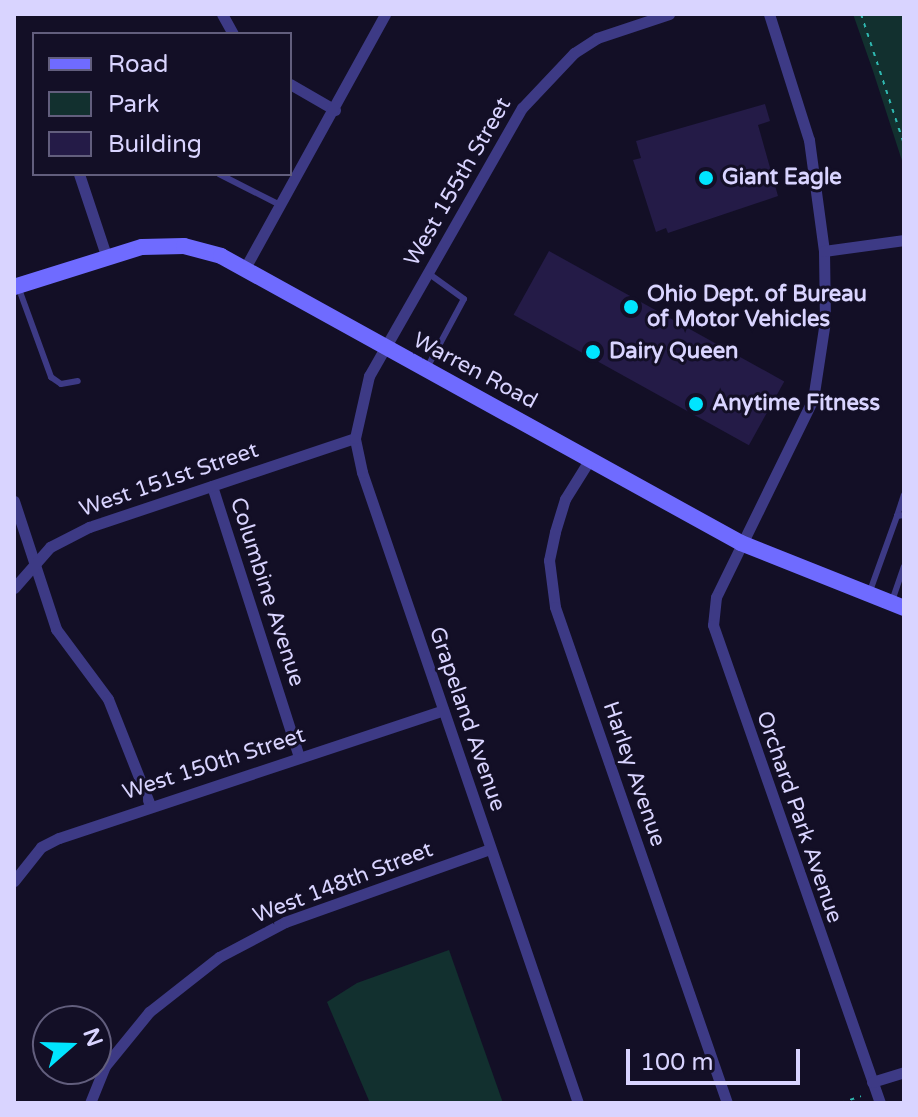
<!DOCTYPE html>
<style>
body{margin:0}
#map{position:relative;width:918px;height:1117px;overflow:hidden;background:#130f26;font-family:"Varela Round",sans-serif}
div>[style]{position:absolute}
.green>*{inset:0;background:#12302f}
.building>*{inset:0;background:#241b47;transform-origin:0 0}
.path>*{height:2px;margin-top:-1px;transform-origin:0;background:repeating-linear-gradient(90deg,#2fb8b0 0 4px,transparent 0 10px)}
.service>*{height:6px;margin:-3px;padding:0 3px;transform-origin:3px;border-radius:3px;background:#3d3a85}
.minor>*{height:11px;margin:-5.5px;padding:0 5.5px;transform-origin:5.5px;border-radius:5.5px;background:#3d3a85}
.secondary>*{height:16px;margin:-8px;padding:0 8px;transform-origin:8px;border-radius:8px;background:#6f6bff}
.dots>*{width:22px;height:22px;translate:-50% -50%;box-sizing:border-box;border:4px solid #130f26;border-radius:50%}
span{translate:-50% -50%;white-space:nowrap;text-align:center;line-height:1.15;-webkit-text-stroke:6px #130f26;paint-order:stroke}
.poi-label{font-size:22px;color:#d9d4ff;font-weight:700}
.left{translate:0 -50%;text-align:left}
.street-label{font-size:22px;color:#d9d4ff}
.frame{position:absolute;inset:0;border:16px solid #d9d4ff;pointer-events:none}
.legend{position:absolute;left:32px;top:32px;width:260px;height:144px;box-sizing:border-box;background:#130f26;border:2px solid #625e7d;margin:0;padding:10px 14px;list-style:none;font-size:24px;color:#d9d4ff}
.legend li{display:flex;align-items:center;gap:16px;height:40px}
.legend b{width:40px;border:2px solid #625e7d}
.north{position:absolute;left:32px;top:1005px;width:80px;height:80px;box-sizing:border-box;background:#130f26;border:2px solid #625e7d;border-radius:50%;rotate:70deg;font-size:22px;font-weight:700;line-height:32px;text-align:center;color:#d9d4ff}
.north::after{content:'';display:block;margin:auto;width:28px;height:36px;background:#00e5ff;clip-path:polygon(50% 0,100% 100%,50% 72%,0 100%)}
.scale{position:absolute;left:626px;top:1049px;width:174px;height:36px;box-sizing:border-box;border:4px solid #d9d4ff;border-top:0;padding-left:10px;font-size:24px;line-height:28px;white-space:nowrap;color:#d9d4ff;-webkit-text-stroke:6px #130f26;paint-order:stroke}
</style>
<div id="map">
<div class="green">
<i style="clip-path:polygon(853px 14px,904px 14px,904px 167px,873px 71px)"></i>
<i style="clip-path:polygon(449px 950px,503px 1103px,370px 1103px,327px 1002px,357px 983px)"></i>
</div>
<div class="building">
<i style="clip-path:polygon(765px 104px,770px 121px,758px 125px,778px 196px,668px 233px,666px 228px,656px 232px,633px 160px,641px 158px,636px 141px)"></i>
<i style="left:549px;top:251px;width:269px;height:73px;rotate:29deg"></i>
</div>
<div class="path">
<i style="left:861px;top:14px;width:137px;rotate:71.7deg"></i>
<i style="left:841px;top:1103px;width:21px;rotate:-19deg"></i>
</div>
<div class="service">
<i style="left:219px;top:174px;width:68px;rotate:26.9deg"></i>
<i style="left:19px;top:289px;width:94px;rotate:70deg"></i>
<i style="left:51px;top:377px;width:12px;rotate:35deg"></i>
<i style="left:61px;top:384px;width:17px;rotate:-10deg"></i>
<i style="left:428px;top:366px;width:76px;rotate:-61.8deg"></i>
<i style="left:464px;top:299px;width:44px;rotate:-144.2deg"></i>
<i style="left:897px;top:516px;width:22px;rotate:-72deg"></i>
<i style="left:870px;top:591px;width:80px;rotate:-70.2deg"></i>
<i style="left:897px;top:516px;width:7px;rotate:-8deg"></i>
<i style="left:892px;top:601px;width:36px;rotate:-71deg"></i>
</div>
<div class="minor">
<i style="left:222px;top:14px;width:23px;rotate:61deg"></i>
<i style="left:769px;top:14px;width:132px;rotate:72.4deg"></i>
<i style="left:809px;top:140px;width:112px;rotate:82.3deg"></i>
<i style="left:824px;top:251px;width:70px;rotate:89.2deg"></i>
<i style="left:825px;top:321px;width:79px;rotate:98.7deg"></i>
<i style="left:813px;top:399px;width:220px;rotate:116.1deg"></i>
<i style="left:716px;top:597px;width:28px;rotate:96deg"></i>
<i style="left:713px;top:625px;width:506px;rotate:70.74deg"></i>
<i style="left:290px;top:84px;width:52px;rotate:30deg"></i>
<i style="left:79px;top:174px;width:89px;rotate:71.6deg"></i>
<i style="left:824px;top:251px;width:81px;rotate:-7.8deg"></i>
<i style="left:245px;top:268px;width:290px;rotate:-61.1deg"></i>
<i style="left:590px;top:459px;width:47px;rotate:122deg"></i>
<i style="left:565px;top:499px;width:34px;rotate:107deg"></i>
<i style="left:555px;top:532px;width:29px;rotate:102deg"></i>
<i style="left:549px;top:560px;width:47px;rotate:82.7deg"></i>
<i style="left:555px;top:607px;width:525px;rotate:70.87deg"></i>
<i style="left:212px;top:486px;width:285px;rotate:72.2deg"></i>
<i style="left:14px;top:501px;width:135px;rotate:71.8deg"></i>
<i style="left:56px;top:629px;width:87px;rotate:53.4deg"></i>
<i style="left:108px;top:699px;width:114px;rotate:68.4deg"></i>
<i style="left:14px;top:588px;width:55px;rotate:-48.7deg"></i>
<i style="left:50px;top:547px;width:44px;rotate:-27.1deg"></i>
<i style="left:89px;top:527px;width:280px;rotate:-18.5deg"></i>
<i style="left:14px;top:881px;width:43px;rotate:-51.5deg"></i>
<i style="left:41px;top:847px;width:20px;rotate:-27deg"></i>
<i style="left:59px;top:838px;width:405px;rotate:-18.4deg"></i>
<i style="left:872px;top:1082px;width:34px;rotate:-17deg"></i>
<i style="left:90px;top:1103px;width:40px;rotate:-68deg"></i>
<i style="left:105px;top:1066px;width:70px;rotate:-50.8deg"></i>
<i style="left:149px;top:1012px;width:89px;rotate:-38.2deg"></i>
<i style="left:219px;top:957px;width:75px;rotate:-27.9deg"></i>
<i style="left:285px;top:922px;width:218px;rotate:-19.6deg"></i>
<i style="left:578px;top:1103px;width:667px;rotate:-108.9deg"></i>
<i style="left:362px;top:472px;width:35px;rotate:-102deg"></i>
<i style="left:355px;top:438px;width:64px;rotate:-77.3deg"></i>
<i style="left:369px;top:376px;width:309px;rotate:-60.3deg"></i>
<i style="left:522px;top:108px;width:76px;rotate:-46.6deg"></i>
<i style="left:574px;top:53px;width:27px;rotate:-33deg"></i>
<i style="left:597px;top:38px;width:76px;rotate:-18.4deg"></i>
</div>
<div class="secondary">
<i style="left:14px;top:287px;width:134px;rotate:-17.4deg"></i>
<i style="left:142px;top:247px;width:42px;rotate:-1.4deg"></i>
<i style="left:184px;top:246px;width:38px;rotate:15deg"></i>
<i style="left:221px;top:256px;width:594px;rotate:28.9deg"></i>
<i style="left:741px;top:543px;width:175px;rotate:21.7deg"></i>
</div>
<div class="dots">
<i style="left:706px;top:178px;background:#00e5ff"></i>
<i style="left:631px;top:307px;background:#00e5ff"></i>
<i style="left:593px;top:352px;background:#00e5ff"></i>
<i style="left:696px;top:404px;background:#00e5ff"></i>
</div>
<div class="poi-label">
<span class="left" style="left:722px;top:178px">Giant Eagle</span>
<span class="left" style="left:647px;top:307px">Ohio Dept. of Bureau<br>of Motor Vehicles</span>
<span class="left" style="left:609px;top:352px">Dairy Queen</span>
<span class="left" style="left:712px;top:404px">Anytime Fitness</span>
</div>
<div class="street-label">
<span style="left:458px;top:182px;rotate:-60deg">West 155th Street</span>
<span style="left:475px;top:371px;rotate:28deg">Warren Road</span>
<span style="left:169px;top:480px;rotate:-19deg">West 151st Street</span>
<span style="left:267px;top:592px;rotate:72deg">Columbine Avenue</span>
<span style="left:467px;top:719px;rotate:71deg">Grapeland Avenue</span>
<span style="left:214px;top:764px;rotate:-18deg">West 150th Street</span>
<span style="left:634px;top:774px;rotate:71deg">Harley Avenue</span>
<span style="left:799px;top:817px;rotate:71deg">Orchard Park Avenue</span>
<span style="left:343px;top:883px;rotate:-21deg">West 148th Street</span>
</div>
<div class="frame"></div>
<ul class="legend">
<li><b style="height:10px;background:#6f6bff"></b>Road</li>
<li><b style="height:22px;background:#12302f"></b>Park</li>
<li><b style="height:22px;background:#241b47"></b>Building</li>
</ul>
<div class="north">N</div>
<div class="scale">100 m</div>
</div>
